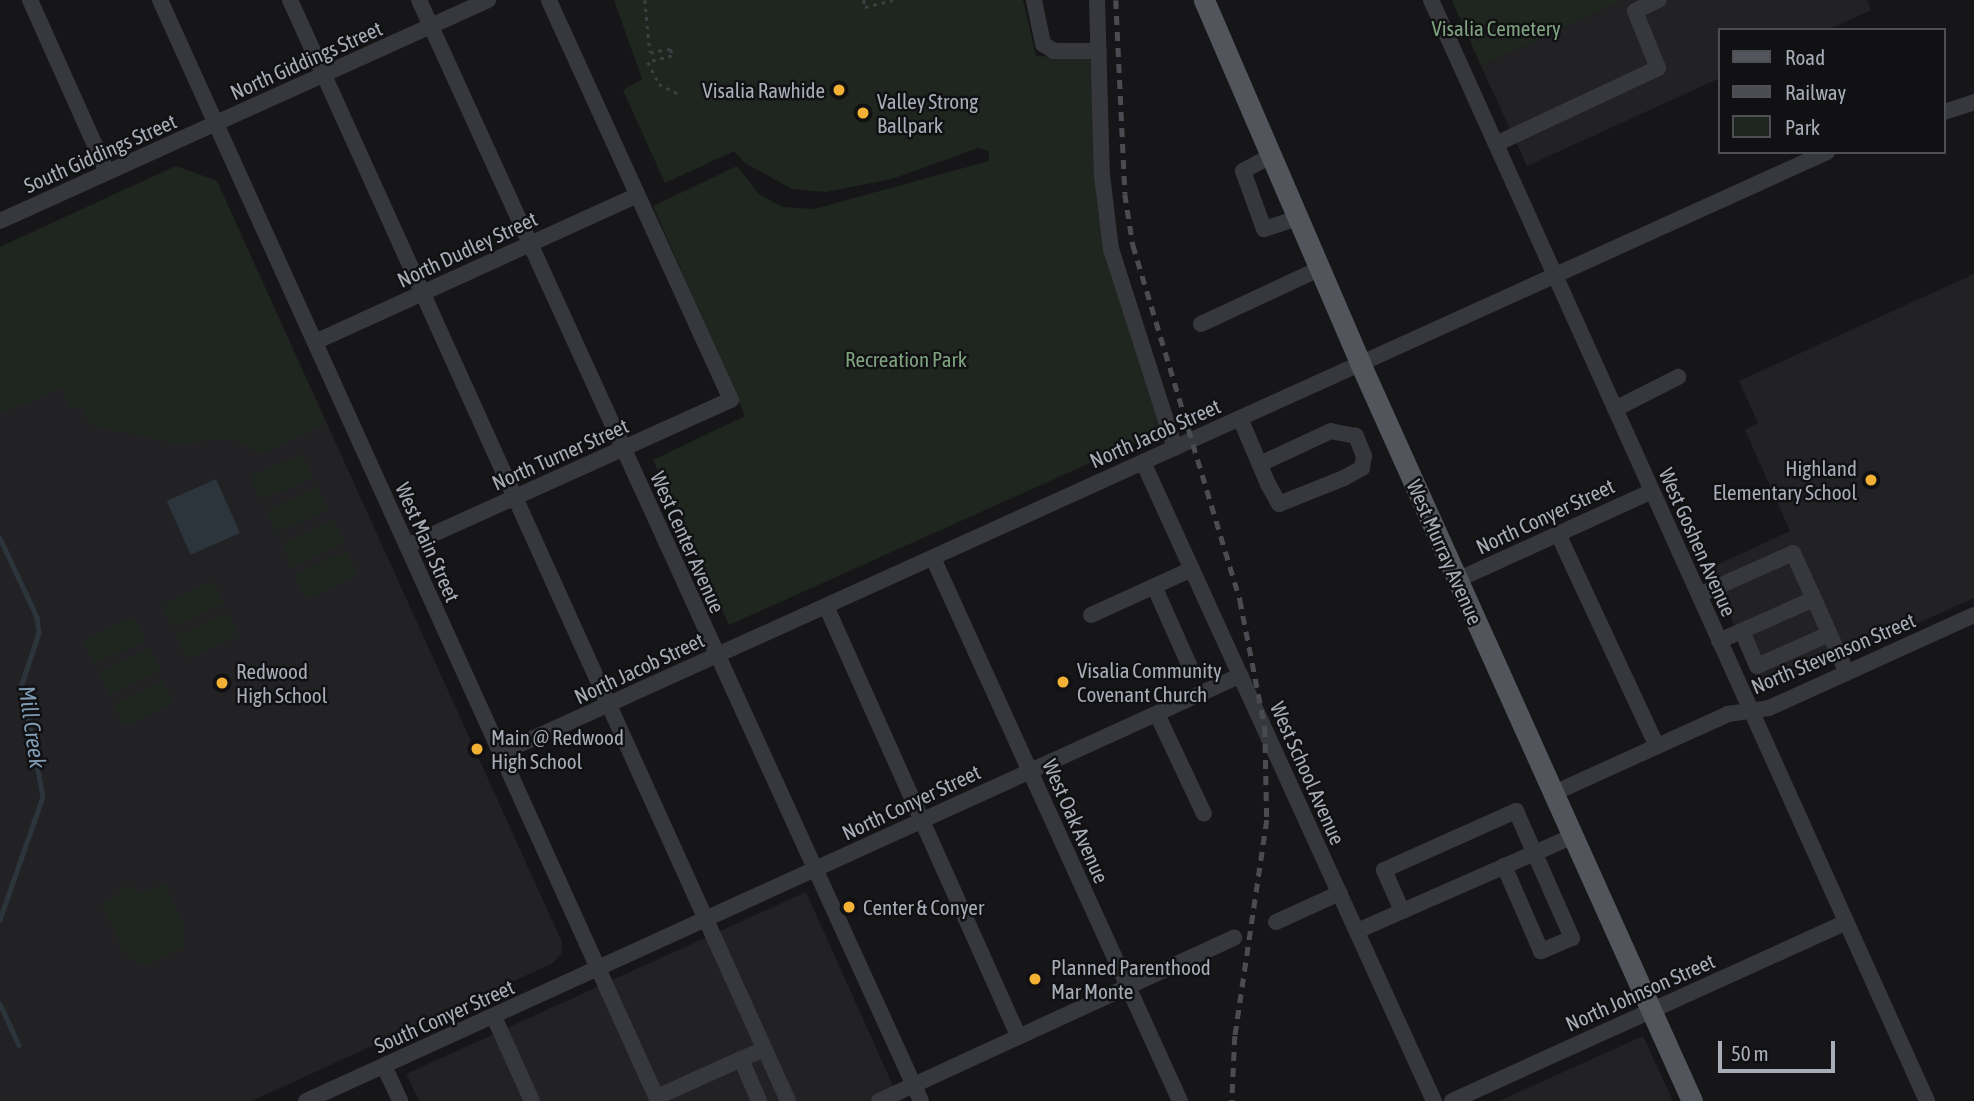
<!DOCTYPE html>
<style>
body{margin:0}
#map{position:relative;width:1974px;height:1101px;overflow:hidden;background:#161618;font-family:"Asap Condensed",sans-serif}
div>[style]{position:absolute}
.built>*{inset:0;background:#222225}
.green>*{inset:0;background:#1e261f;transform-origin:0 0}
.water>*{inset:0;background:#2c353c;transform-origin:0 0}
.stream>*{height:4.5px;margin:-2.25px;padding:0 2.25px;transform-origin:2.25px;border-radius:2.25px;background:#2c353c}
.path>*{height:2.5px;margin-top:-1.25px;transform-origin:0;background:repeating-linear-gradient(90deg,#3d3f44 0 3.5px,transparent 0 8.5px)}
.minor>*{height:16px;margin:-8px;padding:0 8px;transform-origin:8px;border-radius:8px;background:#37383d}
.major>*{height:21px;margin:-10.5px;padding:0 10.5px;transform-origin:10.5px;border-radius:10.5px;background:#53555c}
.rail>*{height:4.5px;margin-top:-2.25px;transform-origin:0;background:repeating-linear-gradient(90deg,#4a4c52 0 9px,transparent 0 16px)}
.dots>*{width:19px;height:19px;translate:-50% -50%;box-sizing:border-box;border:4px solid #111113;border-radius:50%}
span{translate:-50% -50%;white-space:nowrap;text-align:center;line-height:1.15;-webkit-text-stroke:5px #111113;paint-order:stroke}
.park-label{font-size:21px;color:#7fa381}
.street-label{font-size:21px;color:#a8adb8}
.poi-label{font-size:21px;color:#a8adb8}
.right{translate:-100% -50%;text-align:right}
.left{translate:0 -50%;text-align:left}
.water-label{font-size:23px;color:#7f9bb3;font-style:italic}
.legend{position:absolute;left:1718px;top:28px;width:228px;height:126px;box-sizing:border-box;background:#111113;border:2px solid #4d4f55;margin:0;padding:9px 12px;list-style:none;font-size:21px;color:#a8adb8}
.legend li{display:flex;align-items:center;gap:14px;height:35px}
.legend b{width:35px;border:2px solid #4d4f55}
.scale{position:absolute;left:1718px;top:1041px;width:117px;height:32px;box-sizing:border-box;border:4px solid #a8adb8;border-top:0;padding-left:9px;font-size:21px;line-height:24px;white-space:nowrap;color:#a8adb8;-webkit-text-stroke:5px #111113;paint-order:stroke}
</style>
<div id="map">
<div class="built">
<i style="clip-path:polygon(1624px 0,1867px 0,1871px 10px,1827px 30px,1720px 30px,1720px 78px,1527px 166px,1481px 66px)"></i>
<i style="clip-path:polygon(176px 166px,217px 181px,562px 942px,561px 954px,553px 963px,252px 1101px,0 1101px,0 247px)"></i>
<i style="clip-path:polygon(1974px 274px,1974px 598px,1763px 693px,1710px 568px,1790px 531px,1745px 430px,1758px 423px,1739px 381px)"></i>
<i style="clip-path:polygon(806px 892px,900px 1101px,419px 1101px,406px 1074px)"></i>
<i style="clip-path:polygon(1643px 1036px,1673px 1101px,1499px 1101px)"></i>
</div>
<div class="green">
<i style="clip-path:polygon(614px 0,1023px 0,1036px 56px,1090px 58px,1094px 134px,1131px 300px,1170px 427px,729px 625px,653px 460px,745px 416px,653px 206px,737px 166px,759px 194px,782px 207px,814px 209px,989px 161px,989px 151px,978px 148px,892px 179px,826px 192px,792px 189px,745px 163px,734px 151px,665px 183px,623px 90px,642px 79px)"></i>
<i style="clip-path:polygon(1452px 0,1624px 0,1481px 66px)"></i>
<i style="clip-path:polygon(176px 166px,217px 181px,326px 424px,260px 454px,229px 438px,180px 444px,89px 425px,80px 405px,71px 408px,62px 388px,0 414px,0 247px)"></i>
<i style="left:303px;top:454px;width:26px;height:57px;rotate:67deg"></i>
<i style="left:317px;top:486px;width:25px;height:56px;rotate:64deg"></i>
<i style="left:333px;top:520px;width:26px;height:57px;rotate:65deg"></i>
<i style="left:347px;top:551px;width:26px;height:57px;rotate:65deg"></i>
<i style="left:213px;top:581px;width:25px;height:56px;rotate:64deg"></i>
<i style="left:227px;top:612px;width:26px;height:56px;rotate:65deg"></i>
<i style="left:134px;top:617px;width:26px;height:56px;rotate:65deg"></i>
<i style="left:149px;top:648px;width:26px;height:56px;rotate:65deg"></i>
<i style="left:163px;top:680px;width:25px;height:56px;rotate:64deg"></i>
<i style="clip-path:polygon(164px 883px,185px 927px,183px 948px,145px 967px,124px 953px,102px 905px,128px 885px,139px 894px)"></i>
</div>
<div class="water">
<i style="left:216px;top:479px;width:59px;height:54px;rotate:66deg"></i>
</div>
<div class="stream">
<i style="left:0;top:538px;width:87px;rotate:64.9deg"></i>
<i style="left:37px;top:617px;width:16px;rotate:83deg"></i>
<i style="left:39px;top:633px;width:54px;rotate:108.4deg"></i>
<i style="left:22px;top:684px;width:115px;rotate:79.5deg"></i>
<i style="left:43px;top:797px;width:130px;rotate:109.3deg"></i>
<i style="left:0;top:1004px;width:45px;rotate:65.1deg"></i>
</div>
<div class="path">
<i style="left:645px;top:0;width:52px;rotate:84.5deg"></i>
<i style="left:650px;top:52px;width:21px;rotate:-8deg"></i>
<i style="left:671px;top:49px;width:7px;rotate:82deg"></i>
<i style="left:672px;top:56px;width:25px;rotate:166deg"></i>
<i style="left:648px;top:62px;width:25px;rotate:63deg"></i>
<i style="left:659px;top:84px;width:25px;rotate:27deg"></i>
<i style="left:864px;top:0;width:7px;rotate:82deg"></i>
<i style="left:865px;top:7px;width:30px;rotate:-14deg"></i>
</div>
<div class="minor">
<i style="left:30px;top:0;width:188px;rotate:65.9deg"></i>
<i style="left:160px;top:0;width:1208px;rotate:65.66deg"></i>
<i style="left:290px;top:0;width:1208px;rotate:65.66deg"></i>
<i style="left:419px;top:0;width:1210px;rotate:65.49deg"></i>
<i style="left:1034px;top:0;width:45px;rotate:78.4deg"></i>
<i style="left:1043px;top:44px;width:13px;rotate:32deg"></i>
<i style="left:1054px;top:51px;width:45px"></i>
<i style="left:1097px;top:0;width:175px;rotate:88.4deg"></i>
<i style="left:1102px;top:175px;width:75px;rotate:83.1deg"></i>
<i style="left:1111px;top:249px;width:209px;rotate:72.2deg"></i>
<i style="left:1431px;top:0;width:1208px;rotate:65.75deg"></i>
<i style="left:1944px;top:112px;width:32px;rotate:-18deg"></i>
<i style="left:1496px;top:144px;width:179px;rotate:-25.1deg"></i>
<i style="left:1658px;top:68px;width:61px;rotate:-112deg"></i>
<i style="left:1635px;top:11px;width:26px;rotate:-25deg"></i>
<i style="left:1271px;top:156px;width:32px;rotate:152deg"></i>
<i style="left:1243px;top:171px;width:62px;rotate:70.1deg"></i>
<i style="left:1264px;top:229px;width:35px;rotate:-18deg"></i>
<i style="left:0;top:221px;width:536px;rotate:-24.36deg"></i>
<i style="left:1201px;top:324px;width:130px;rotate:-25deg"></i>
<i style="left:315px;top:342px;width:354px;rotate:-24.5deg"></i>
<i style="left:1615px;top:409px;width:71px;rotate:-26.9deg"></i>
<i style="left:1240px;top:418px;width:72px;rotate:67deg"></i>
<i style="left:1268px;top:484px;width:23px;rotate:61deg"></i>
<i style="left:1279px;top:504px;width:70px;rotate:-21.8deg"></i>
<i style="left:1344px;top:478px;width:21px;rotate:-29deg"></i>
<i style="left:1362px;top:468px;width:12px;rotate:-81deg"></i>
<i style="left:1364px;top:456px;width:22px;rotate:-112deg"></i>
<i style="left:1356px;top:436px;width:25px;rotate:-169deg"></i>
<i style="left:1331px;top:431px;width:78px;rotate:155.1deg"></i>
<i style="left:1143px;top:462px;width:702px;rotate:65.52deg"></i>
<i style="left:1558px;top:534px;width:234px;rotate:65deg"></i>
<i style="left:407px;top:546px;width:355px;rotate:-24.3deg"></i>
<i style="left:731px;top:400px;width:439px;rotate:-114.5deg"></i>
<i style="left:933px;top:558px;width:597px;rotate:65.54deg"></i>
<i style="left:1457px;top:580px;width:214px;rotate:-24.5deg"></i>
<i style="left:1154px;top:586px;width:89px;rotate:66deg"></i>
<i style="left:1699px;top:595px;width:103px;rotate:-24.1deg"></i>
<i style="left:1793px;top:553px;width:51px;rotate:65.5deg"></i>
<i style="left:826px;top:606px;width:472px;rotate:65.9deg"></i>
<i style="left:1091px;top:615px;width:111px;rotate:-24.5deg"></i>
<i style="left:1742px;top:631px;width:38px;rotate:67deg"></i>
<i style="left:1757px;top:666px;width:79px;rotate:-24deg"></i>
<i style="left:1719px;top:641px;width:104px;rotate:-23.9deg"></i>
<i style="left:1814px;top:599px;width:81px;rotate:66deg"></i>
<i style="left:1157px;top:714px;width:110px;rotate:64.8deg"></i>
<i style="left:501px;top:753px;width:1456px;rotate:-24.38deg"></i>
<i style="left:1554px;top:793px;width:191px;rotate:-24.4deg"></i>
<i style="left:1728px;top:714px;width:41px;rotate:-8.3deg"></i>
<i style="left:1769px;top:708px;width:225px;rotate:-24.4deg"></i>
<i style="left:1402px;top:911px;width:45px;rotate:-113.7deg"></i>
<i style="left:1384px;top:870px;width:145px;rotate:-24.1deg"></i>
<i style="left:1516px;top:811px;width:139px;rotate:66.2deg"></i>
<i style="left:1572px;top:938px;width:34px;rotate:157deg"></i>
<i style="left:1541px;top:951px;width:93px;rotate:-113.5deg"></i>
<i style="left:1276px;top:922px;width:70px;rotate:-24.4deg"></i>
<i style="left:1357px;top:931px;width:236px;rotate:-23.7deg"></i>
<i style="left:494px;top:1017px;width:92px;rotate:65.7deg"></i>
<i style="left:384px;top:1066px;width:38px;rotate:65deg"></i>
<i style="left:657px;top:1097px;width:92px;rotate:-24.3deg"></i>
<i style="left:306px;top:1101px;width:1027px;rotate:-24.49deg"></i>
<i style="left:759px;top:1101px;width:46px;rotate:-113.2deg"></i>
<i style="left:741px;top:1059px;width:25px;rotate:-23deg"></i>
<i style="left:879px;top:1101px;width:391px;rotate:-24.7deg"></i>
<i style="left:1452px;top:1101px;width:433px;rotate:-24.4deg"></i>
</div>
<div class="major">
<i style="left:1204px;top:0;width:395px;rotate:66.7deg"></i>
<i style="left:1360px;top:363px;width:809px;rotate:65.78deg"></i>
</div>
<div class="rail">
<i style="left:1116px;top:0;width:194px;rotate:87.3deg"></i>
<i style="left:1125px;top:194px;width:52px;rotate:81.1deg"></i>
<i style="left:1133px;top:245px;width:371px;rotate:73.2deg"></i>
<i style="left:1240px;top:600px;width:130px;rotate:78.9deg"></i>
<i style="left:1265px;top:728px;width:92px;rotate:88.8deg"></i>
<i style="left:1267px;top:820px;width:218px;rotate:98.4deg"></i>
<i style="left:1235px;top:1036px;width:65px;rotate:92.6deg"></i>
</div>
<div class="dots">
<i style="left:839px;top:90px;background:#f2b134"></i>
<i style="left:863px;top:113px;background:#f2b134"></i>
<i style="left:1871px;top:480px;background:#f2b134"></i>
<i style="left:1063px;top:682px;background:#f2b134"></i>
<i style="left:222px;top:683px;background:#f2b134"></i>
<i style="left:477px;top:749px;background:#f2b134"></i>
<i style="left:849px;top:907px;background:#f2b134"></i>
<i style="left:1035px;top:979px;background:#f2b134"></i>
</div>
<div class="park-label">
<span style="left:1496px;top:28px">Visalia Cemetery</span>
<span style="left:906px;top:359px">Recreation Park</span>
</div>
<div class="street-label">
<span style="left:306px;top:60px;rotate:-24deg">North Giddings Street</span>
<span style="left:100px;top:153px;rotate:-24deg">South Giddings Street</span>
<span style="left:467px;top:249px;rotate:-25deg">North Dudley Street</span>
<span style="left:1155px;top:433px;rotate:-24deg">North Jacob Street</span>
<span style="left:560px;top:454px;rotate:-24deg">North Turner Street</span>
<span style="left:1545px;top:516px;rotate:-25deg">North Conyer Street</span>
<span style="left:428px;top:542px;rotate:66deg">West Main Street</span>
<span style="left:688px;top:542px;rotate:66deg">West Center Avenue</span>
<span style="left:1698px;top:542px;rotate:66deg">West Goshen Avenue</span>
<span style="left:1445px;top:552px;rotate:66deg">West Murray Avenue</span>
<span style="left:1833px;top:653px;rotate:-23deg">North Stevenson Street</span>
<span style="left:639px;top:668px;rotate:-25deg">North Jacob Street</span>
<span style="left:1308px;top:773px;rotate:66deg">West School Avenue</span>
<span style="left:911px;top:802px;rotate:-25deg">North Conyer Street</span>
<span style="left:1076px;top:821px;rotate:66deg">West Oak Avenue</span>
<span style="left:1640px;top:992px;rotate:-24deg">North Johnson Street</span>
<span style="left:444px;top:1016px;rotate:-24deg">South Conyer Street</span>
</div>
<div class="poi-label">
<span class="right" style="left:825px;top:90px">Visalia Rawhide</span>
<span class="left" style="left:877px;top:113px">Valley Strong<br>Ballpark</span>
<span class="right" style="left:1857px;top:480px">Highland<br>Elementary School</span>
<span class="left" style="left:1077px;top:682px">Visalia Community<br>Covenant Church</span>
<span class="left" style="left:236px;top:683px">Redwood<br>High School</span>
<span class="left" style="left:491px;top:749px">Main @ Redwood<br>High School</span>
<span class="left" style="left:863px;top:907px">Center &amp; Conyer</span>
<span class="left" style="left:1051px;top:979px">Planned Parenthood<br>Mar Monte</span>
</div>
<div class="water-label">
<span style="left:32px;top:727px;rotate:82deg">Mill Creek</span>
</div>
<ul class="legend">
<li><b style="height:9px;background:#53555c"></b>Road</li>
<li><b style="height:9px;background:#4a4c52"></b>Railway</li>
<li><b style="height:19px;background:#1e261f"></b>Park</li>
</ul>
<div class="scale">50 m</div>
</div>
